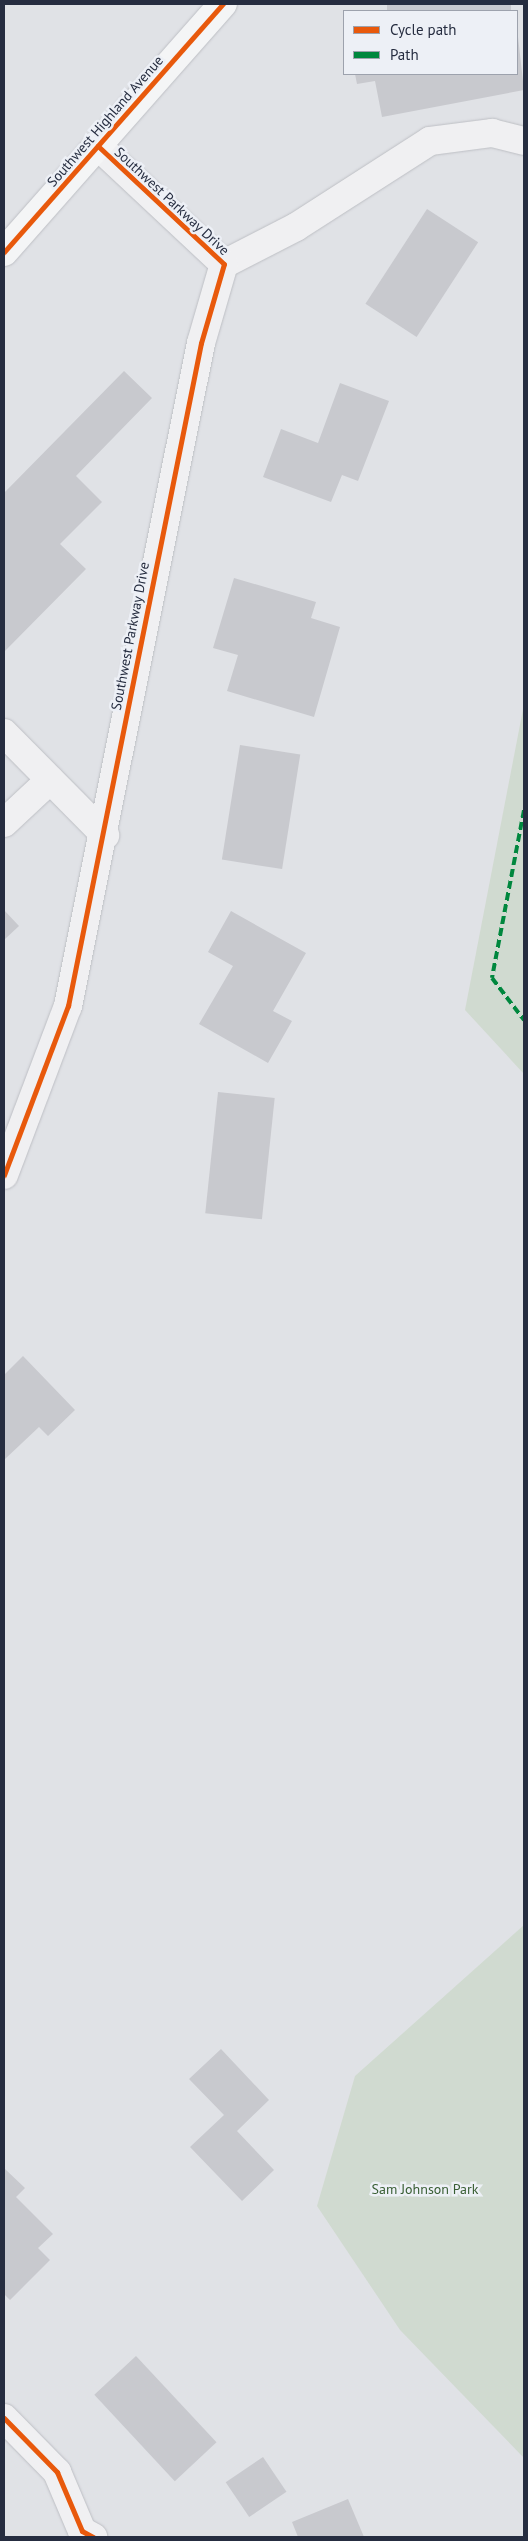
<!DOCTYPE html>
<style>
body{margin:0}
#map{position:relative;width:528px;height:2541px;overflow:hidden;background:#e0e2e6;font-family:"PT Sans",sans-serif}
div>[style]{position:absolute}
.green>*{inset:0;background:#d0dad0}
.building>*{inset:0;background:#c8c9ce;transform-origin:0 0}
.roads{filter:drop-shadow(0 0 1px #bdbfc4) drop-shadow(0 0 1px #bdbfc4)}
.minor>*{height:28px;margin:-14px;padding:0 14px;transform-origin:14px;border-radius:14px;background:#f0f0f2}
.highway>*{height:28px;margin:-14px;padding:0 14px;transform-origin:14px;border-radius:14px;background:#f4f5f6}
.quiet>*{height:4px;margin-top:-2px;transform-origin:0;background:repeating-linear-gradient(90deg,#00873e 0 8px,transparent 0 12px)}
.cycleway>*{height:5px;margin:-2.5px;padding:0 2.5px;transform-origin:2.5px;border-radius:2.5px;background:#e8590c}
span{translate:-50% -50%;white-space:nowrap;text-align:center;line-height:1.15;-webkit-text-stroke:5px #edf0f6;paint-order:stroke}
.street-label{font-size:14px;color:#262d40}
.park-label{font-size:14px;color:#375d32}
.frame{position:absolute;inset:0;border:5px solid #262d40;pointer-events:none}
.legend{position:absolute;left:343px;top:10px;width:175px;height:65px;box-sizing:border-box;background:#edf0f6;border:1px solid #9da2ad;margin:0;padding:6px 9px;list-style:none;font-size:15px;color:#262d40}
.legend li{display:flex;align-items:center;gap:10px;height:25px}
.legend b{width:25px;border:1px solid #9da2ad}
</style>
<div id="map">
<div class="green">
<i style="clip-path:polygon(524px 704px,524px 1074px,465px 1010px)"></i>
<i style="clip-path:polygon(524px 1925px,524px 2458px,400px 2330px,317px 2206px,355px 2076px)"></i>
</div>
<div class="building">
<i style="left:387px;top:4px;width:124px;height:7px"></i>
<i style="clip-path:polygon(518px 37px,524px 90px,382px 117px,375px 81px,357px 84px,355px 74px,517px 74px)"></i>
<i style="left:427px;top:209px;width:61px;height:113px;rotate:33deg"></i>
<i style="clip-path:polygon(124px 371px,152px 398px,76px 476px,102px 502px,60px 544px,86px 569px,4px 652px,4px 493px)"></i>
<i style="clip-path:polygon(340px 383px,389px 401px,358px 481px,342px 475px,331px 502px,263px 477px,281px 429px,318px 443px)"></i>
<i style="clip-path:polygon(234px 578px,316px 602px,311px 618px,340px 627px,314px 717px,227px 691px,238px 655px,213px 648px)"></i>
<i style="left:240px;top:745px;width:61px;height:116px;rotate:9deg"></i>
<i style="clip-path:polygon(4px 910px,19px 926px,4px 940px)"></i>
<i style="clip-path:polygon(231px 911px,306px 953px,273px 1011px,292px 1021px,268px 1063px,199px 1024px,233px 966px,208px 952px)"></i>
<i style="left:218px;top:1092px;width:57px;height:122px;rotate:6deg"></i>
<i style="clip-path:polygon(23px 1356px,75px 1410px,48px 1436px,39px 1427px,4px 1460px,4px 1375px)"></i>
<i style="clip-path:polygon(221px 2049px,269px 2100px,237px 2131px,274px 2170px,242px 2201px,190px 2147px,224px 2115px,189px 2079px)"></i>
<i style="clip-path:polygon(5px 2169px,25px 2188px,16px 2197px,53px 2234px,38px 2248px,50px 2260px,10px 2300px,4px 2294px)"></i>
<i style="left:136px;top:2356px;width:118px;height:57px;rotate:47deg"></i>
<i style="left:263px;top:2457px;width:42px;height:45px;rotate:56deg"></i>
<i style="clip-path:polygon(348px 2499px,364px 2537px,298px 2537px,292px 2522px)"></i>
</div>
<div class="roads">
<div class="minor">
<i style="left:224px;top:264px;width:81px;rotate:-27.2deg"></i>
<i style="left:296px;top:227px;width:159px;rotate:-32.7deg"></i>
<i style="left:430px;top:141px;width:63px;rotate:-7.4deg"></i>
<i style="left:492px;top:133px;width:33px;rotate:14deg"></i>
<i style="left:4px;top:733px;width:144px;rotate:45.3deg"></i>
<i style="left:4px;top:823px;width:63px;rotate:-43.1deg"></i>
<i style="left:4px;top:1175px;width:181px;rotate:-69.3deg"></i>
<i style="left:68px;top:1006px;width:676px;rotate:-78.66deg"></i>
<i style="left:201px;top:343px;width:82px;rotate:-73.8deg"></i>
<i style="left:224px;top:264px;width:173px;rotate:-136.9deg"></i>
<i style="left:4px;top:2418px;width:76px;rotate:45.5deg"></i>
<i style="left:57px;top:2472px;width:64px;rotate:67deg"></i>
<i style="left:82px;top:2531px;width:13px;rotate:29deg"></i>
</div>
<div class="highway">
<i style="left:4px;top:252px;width:331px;rotate:-48.6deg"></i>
</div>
</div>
<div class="quiet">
<i style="left:524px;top:810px;width:171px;rotate:100.8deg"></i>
<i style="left:492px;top:978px;width:53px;rotate:52.7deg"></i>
</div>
<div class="cycleway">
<i style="left:4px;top:252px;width:331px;rotate:-48.6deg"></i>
<i style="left:4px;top:1175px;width:181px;rotate:-69.3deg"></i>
<i style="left:68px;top:1006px;width:676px;rotate:-78.66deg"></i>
<i style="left:201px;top:343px;width:82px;rotate:-73.8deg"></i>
<i style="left:224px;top:264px;width:173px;rotate:-136.9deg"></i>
<i style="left:4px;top:2418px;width:76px;rotate:45.5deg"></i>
<i style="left:57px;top:2472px;width:64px;rotate:67deg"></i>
<i style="left:82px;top:2531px;width:13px;rotate:29deg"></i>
</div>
<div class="street-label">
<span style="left:105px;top:121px;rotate:-49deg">Southwest Highland Avenue</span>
<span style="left:172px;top:201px;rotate:43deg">Southwest Parkway Drive</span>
<span style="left:130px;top:636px;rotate:-79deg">Southwest Parkway Drive</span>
</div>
<div class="park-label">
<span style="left:425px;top:2189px">Sam Johnson Park</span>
</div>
<div class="frame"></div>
<ul class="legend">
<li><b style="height:6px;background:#e8590c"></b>Cycle path</li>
<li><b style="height:6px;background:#00873e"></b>Path</li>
</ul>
</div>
